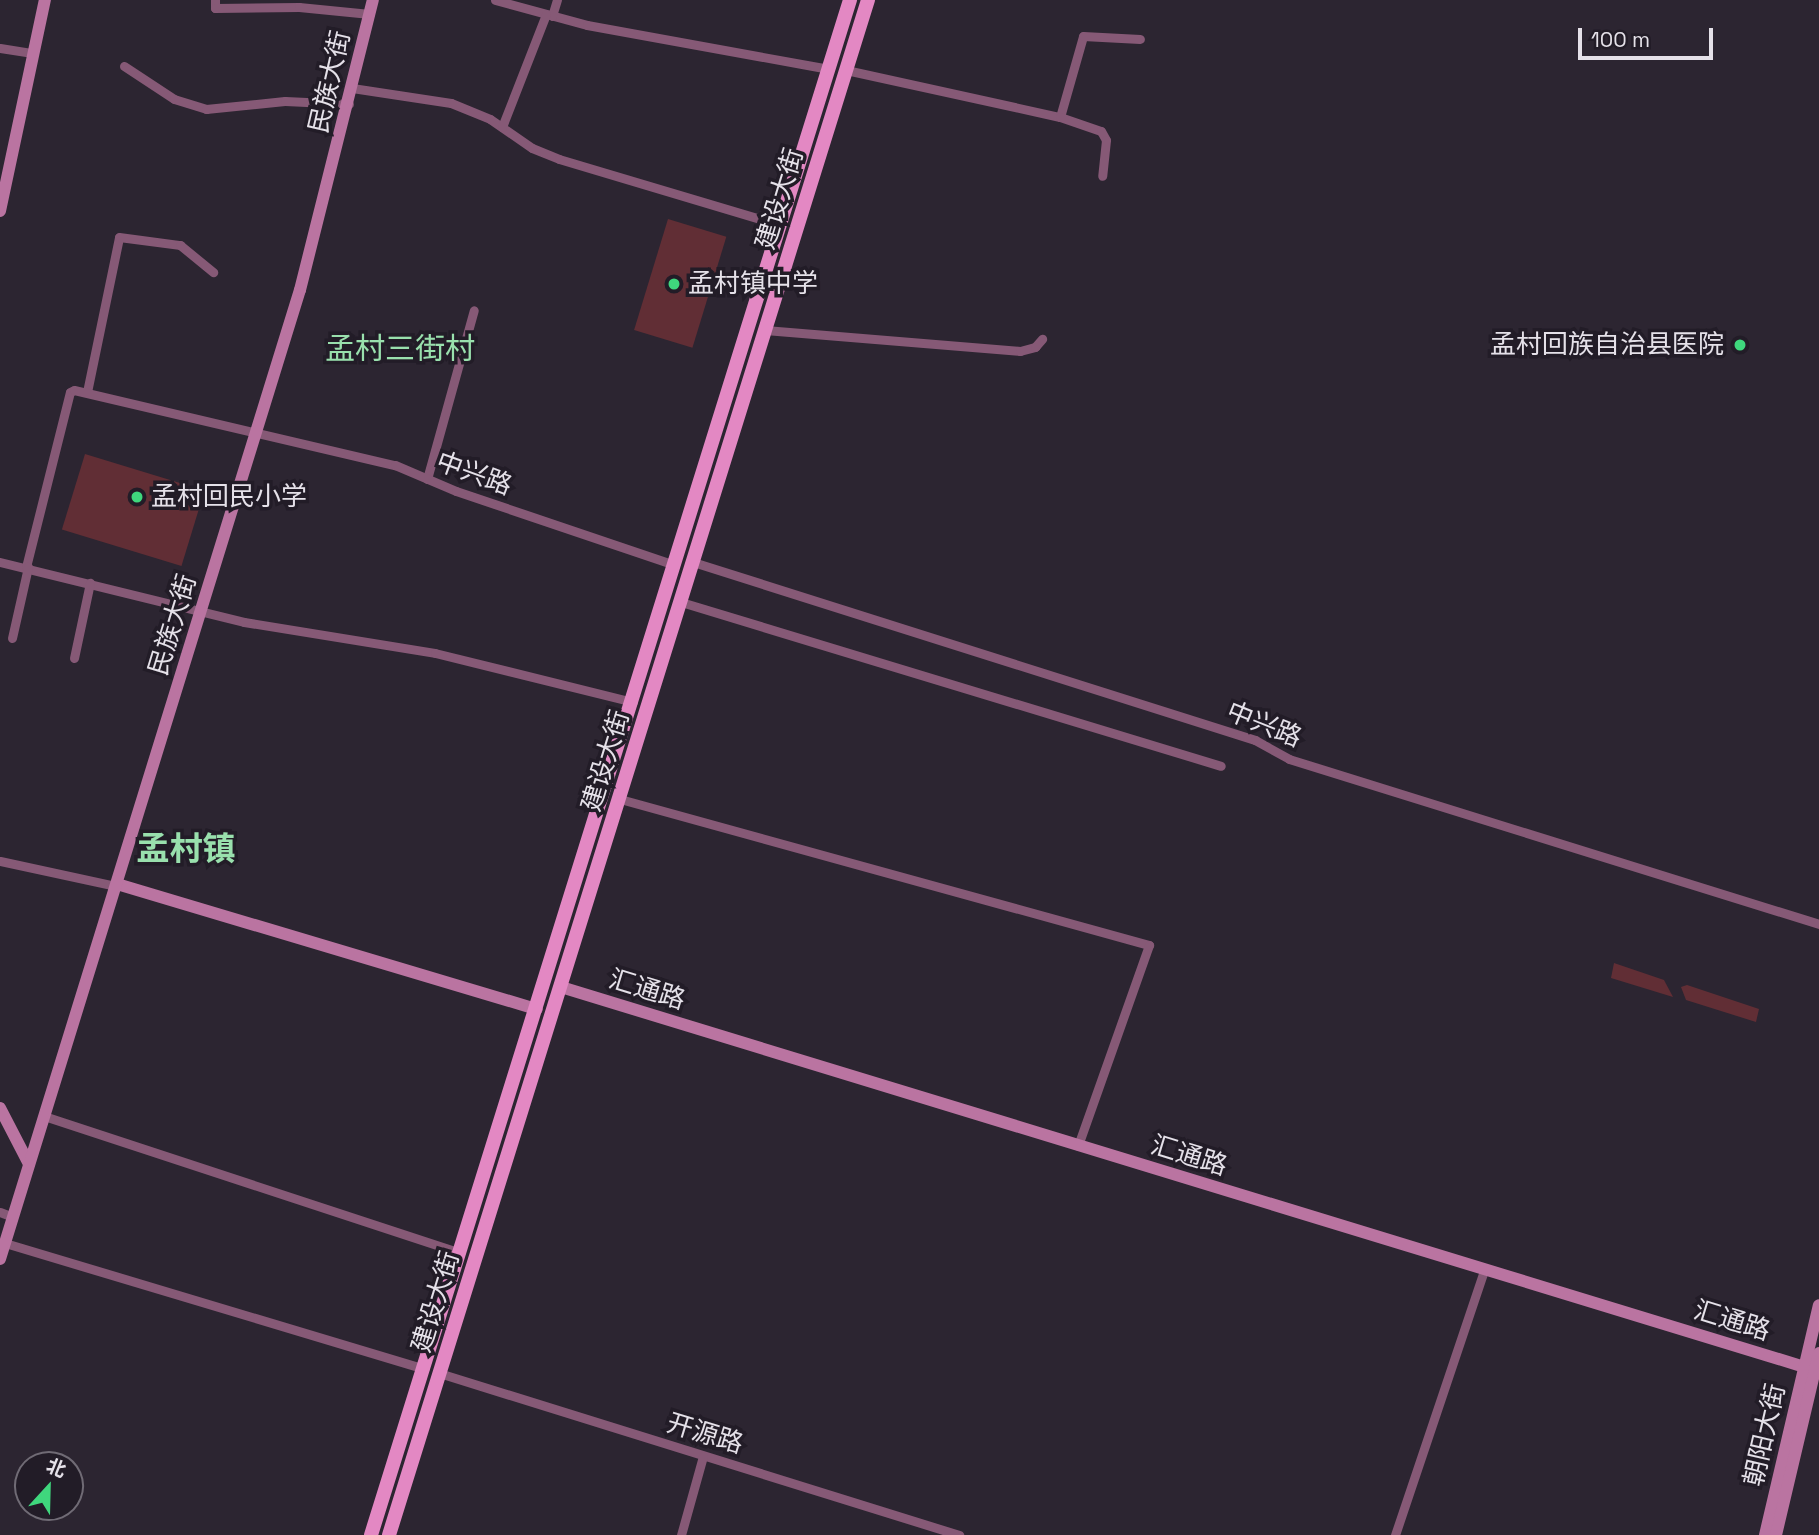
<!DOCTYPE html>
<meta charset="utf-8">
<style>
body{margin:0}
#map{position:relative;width:1819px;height:1535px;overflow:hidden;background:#2c2531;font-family:"Space Grotesk","Noto Sans SC",sans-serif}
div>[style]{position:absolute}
.green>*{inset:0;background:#612e35;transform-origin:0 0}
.street>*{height:9px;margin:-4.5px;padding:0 4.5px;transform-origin:4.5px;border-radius:4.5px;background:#865976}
.secondary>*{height:12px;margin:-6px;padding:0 6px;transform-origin:6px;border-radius:6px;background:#ba74a1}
.primary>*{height:14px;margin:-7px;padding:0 7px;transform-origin:7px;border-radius:7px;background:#e388c3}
.dots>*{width:19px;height:19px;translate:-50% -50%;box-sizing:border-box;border:4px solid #221c27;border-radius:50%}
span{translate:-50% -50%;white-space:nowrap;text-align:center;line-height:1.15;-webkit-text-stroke:7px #221c27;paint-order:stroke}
.street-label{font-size:26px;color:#e5e1e9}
.poi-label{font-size:26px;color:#e5e1e9}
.left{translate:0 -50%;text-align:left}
.right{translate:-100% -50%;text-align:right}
.quarter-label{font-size:30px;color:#99e0ad}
.district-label{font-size:33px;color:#99e0ad;font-weight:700}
.north{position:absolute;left:14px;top:1451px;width:70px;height:70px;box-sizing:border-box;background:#221c27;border:2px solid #706b75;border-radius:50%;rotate:22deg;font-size:19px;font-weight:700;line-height:28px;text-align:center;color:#e5e1e9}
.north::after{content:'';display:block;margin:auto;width:24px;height:32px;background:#3fd77d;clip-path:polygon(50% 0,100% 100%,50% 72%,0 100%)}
.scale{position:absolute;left:1578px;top:28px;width:135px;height:32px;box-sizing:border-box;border:4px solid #e5e1e9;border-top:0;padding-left:9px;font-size:21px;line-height:24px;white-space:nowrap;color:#e5e1e9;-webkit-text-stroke:5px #221c27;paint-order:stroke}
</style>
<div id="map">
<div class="green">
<i style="left:668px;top:219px;width:61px;height:116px;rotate:17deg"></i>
<i style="left:85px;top:454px;width:125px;height:79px;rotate:17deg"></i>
<i style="clip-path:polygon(1614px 963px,1664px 980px,1673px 997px,1611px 978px)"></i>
<i style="clip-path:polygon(1687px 985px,1759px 1009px,1756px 1022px,1686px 1000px,1681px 987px)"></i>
</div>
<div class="street">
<i style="left:215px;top:0;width:8px;rotate:90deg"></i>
<i style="left:215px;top:8px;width:84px;rotate:-0.7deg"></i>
<i style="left:299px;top:7px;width:71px;rotate:5.6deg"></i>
<i style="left:495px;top:0;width:95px;rotate:15.2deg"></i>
<i style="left:587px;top:25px;width:246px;rotate:10.3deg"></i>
<i style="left:552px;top:16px;width:17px;rotate:-73deg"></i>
<i style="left:0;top:48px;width:33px;rotate:9deg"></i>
<i style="left:124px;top:66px;width:60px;rotate:33.4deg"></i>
<i style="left:174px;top:99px;width:34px;rotate:17deg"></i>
<i style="left:206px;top:109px;width:79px;rotate:-5.8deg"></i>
<i style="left:285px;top:101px;width:64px;rotate:2.7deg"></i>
<i style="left:846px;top:70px;width:219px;rotate:12.4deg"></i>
<i style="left:1060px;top:117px;width:84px;rotate:-74.1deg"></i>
<i style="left:1083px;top:36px;width:57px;rotate:3deg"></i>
<i style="left:352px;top:88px;width:100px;rotate:8.6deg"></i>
<i style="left:451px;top:103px;width:42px;rotate:22.3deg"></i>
<i style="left:490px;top:119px;width:51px;rotate:34.6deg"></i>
<i style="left:532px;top:148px;width:29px;rotate:22deg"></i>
<i style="left:559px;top:159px;width:231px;rotate:16.6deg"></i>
<i style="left:1060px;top:117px;width:43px;rotate:18.9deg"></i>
<i style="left:1101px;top:131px;width:10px;rotate:61deg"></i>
<i style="left:1106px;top:140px;width:36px;rotate:96deg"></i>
<i style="left:502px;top:127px;width:121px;rotate:-68.7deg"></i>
<i style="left:765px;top:330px;width:256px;rotate:4.7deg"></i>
<i style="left:1020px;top:351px;width:16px;rotate:-15deg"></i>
<i style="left:1035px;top:347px;width:11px;rotate:-49deg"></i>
<i style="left:87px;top:392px;width:158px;rotate:-78.3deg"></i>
<i style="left:119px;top:237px;width:62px;rotate:7.5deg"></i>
<i style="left:180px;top:245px;width:43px;rotate:39.3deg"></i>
<i style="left:427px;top:479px;width:175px;rotate:-74.5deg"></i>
<i style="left:0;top:562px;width:251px;rotate:13.8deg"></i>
<i style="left:244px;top:622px;width:193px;rotate:9.2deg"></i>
<i style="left:435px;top:653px;width:204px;rotate:13.9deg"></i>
<i style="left:693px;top:562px;width:590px;rotate:17.57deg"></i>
<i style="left:1255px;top:740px;width:39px;rotate:29deg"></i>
<i style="left:1289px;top:759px;width:555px;rotate:17.29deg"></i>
<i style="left:26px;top:567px;width:180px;rotate:-75.9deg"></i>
<i style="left:70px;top:392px;width:4px;rotate:-27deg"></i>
<i style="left:74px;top:390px;width:330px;rotate:13.2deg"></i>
<i style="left:395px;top:465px;width:66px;rotate:23.1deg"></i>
<i style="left:456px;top:491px;width:231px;rotate:18.7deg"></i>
<i style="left:681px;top:602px;width:564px;rotate:16.89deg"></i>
<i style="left:12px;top:638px;width:73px;rotate:-77.3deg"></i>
<i style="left:74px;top:658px;width:77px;rotate:-78deg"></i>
<i style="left:620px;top:799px;width:549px;rotate:15.43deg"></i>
<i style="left:1149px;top:945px;width:213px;rotate:109.5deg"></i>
<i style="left:0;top:861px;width:119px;rotate:12.2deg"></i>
<i style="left:44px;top:1116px;width:438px;rotate:18.2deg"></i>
<i style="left:0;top:1212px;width:14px;rotate:21deg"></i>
<i style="left:5px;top:1243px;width:438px;rotate:16.7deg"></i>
<i style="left:439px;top:1373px;width:545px;rotate:17.3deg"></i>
<i style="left:681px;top:1535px;width:82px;rotate:-74.4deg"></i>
<i style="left:1395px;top:1535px;width:280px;rotate:-71.4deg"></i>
</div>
<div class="secondary">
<i style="left:0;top:211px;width:216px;rotate:-78deg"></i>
<i style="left:117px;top:884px;width:438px;rotate:16.6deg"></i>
<i style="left:561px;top:987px;width:1301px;rotate:16.99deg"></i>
<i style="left:0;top:1108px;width:63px;rotate:62.6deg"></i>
<i style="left:0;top:1259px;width:1014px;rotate:-72.8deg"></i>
<i style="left:300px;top:290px;width:299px;rotate:-75.9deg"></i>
<i style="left:1765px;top:1535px;width:236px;rotate:-76.8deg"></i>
<i style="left:1776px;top:1535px;width:187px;rotate:-76.7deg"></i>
</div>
<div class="primary">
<i style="left:371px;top:1535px;width:1608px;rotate:-72.67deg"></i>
<i style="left:389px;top:1535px;width:1608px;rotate:-72.67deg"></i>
</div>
<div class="dots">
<i style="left:674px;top:284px;background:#3fd77d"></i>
<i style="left:1740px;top:345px;background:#3fd77d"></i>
<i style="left:137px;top:497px;background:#3fd77d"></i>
</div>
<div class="street-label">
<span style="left:330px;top:82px;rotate:-77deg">民族大街</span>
<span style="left:780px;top:199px;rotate:-73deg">建设大街</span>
<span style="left:474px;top:474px;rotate:20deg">中兴路</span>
<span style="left:173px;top:625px;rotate:-73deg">民族大街</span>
<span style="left:1264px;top:725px;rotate:22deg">中兴路</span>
<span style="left:606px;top:761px;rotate:-73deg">建设大街</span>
<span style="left:647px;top:990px;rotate:17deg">汇通路</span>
<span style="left:1189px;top:1156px;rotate:17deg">汇通路</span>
<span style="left:436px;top:1302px;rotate:-73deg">建设大街</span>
<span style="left:1732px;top:1321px;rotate:17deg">汇通路</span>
<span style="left:705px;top:1434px;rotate:17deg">开源路</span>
<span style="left:1765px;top:1435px;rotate:-77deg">朝阳大街</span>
</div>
<div class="poi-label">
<span class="left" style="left:688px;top:284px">孟村镇中学</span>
<span class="right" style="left:1724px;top:345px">孟村回族自治县医院</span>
<span class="left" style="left:151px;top:497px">孟村回民小学</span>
</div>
<div class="quarter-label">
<span style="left:400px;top:349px">孟村三街村</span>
</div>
<div class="district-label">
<span style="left:186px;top:850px">孟村镇</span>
</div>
<div class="north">北</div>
<div class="scale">100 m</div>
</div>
